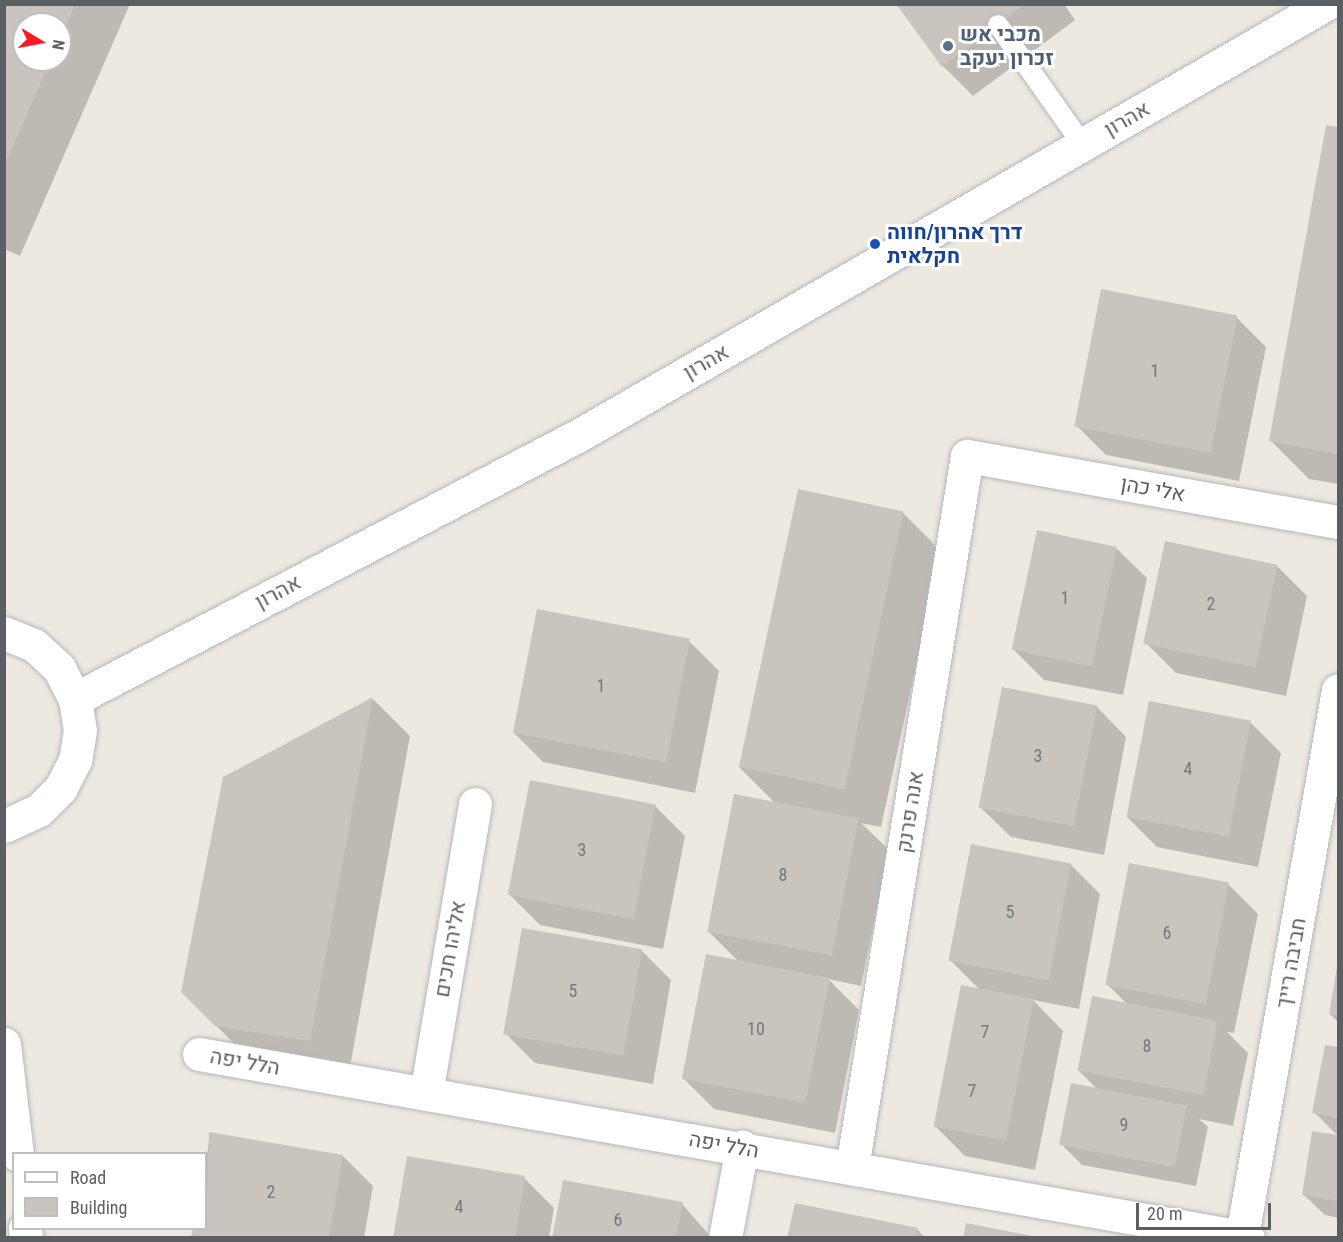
<!DOCTYPE html>
<meta charset="utf-8">
<style>
body{margin:0}
#map{position:relative;width:1343px;height:1242px;overflow:hidden;background:#eee9e0;font-family:"Roboto Condensed",Heebo,sans-serif}
div>[style]{position:absolute}
.shadow>*{inset:0;background:#0003}
.building>*{inset:0;background:#c9c4bd;transform-origin:0 0}
.roads{filter:drop-shadow(0 0 2px #b3b8bd) drop-shadow(0 0 2px #b3b8bd)}
.service>*{height:20px;margin:-10px;padding:0 10px;transform-origin:10px;border-radius:10px;background:#fff}
.minor>*{height:33px;margin:-16.5px;padding:0 16.5px;transform-origin:16.5px;border-radius:16.5px;background:#fff}
.tertiary>*{height:33px;margin:-16.5px;padding:0 16.5px;transform-origin:16.5px;border-radius:16.5px;background:#fff}
.dots>*{width:16px;height:16px;translate:-50% -50%;box-sizing:border-box;border:3px solid #fff;border-radius:50%}
span{translate:-50% -50%;white-space:nowrap;text-align:center;line-height:1.15;-webkit-text-stroke:6px #fff;paint-order:stroke}
.number-label{font-size:18px;color:#75787a}
.number-label span{-webkit-text-stroke-width:0}
.service-label{font-size:21px;color:#4e5e75;font-weight:700}
.left{translate:0 -50%;text-align:left}
.street-label{font-size:21px;color:#595f63}
.transit-label{font-size:21px;color:#164399;font-weight:700}
.frame{position:absolute;inset:0;border:6px solid #595f63;pointer-events:none}
.legend{position:absolute;left:12px;top:1152px;width:195px;height:78px;box-sizing:border-box;background:#fff;border:2px solid #bdbfc1;margin:0;padding:8px 10px;list-style:none;font-size:18px;color:#595f63}
.legend li{display:flex;align-items:center;gap:12px;height:30px}
.legend b{width:30px;border:2px solid #bdbfc1}
.north{position:absolute;left:12px;top:12px;width:60px;height:60px;box-sizing:border-box;background:#fff;border:2px solid #bdbfc1;border-radius:50%;rotate:100deg;font-size:16px;font-weight:700;line-height:24px;text-align:center;color:#595f63}
.north::after{content:'';display:block;margin:auto;width:21px;height:27px;background:#fb1924;clip-path:polygon(50% 0,100% 100%,50% 72%,0 100%)}
.scale{position:absolute;left:1136px;top:1203px;width:135px;height:27px;box-sizing:border-box;border:3px solid #595f63;border-top:0;padding-left:8px;font-size:18px;line-height:21px;white-space:nowrap;color:#595f63;-webkit-text-stroke:4px #fff;paint-order:stroke}
</style>
<div id="map">
<div class="shadow">
<i style="clip-path:polygon(evenodd,4px 4px,130px 4px,20px 256px,4px 249px,4px 4px,24px 24px,60px 24px,60px 60px,24px 60px,24px 24px)"></i>
<i style="clip-path:polygon(898px 4px,1064px 4px,1075px 20px,973px 96px,943px 66px)"></i>
<i style="clip-path:polygon(1327px 126px,1338px 128px,1338px 484px,1309px 479px,1271px 441px)"></i>
<i style="clip-path:polygon(1236px 317px,1266px 347px,1239px 481px,1106px 455px,1076px 425px)"></i>
<i style="clip-path:polygon(903px 513px,941px 551px,881px 827px,861px 823px,889px 850px,861px 986px,828px 979px,859px 1010px,835px 1133px,714px 1109px,684px 1079px,739px 962px,708px 931px,776px 804px,739px 767px)"></i>
<i style="clip-path:polygon(1116px 548px,1147px 578px,1123px 695px,1044px 680px,1014px 650px)"></i>
<i style="clip-path:polygon(1277px 566px,1307px 596px,1286px 696px,1176px 673px,1146px 643px)"></i>
<i style="clip-path:polygon(689px 641px,719px 671px,695px 793px,543px 762px,513px 732px)"></i>
<i style="clip-path:polygon(373px 699px,410px 736px,348px 1078px,254px 1064px,183px 992px)"></i>
<i style="clip-path:polygon(1096px 706px,1126px 737px,1104px 855px,1011px 837px,980px 807px)"></i>
<i style="clip-path:polygon(1251px 723px,1281px 753px,1258px 867px,1157px 847px,1127px 817px)"></i>
<i style="clip-path:polygon(655px 806px,685px 836px,663px 949px,540px 925px,510px 895px)"></i>
<i style="clip-path:polygon(1070px 864px,1100px 894px,1079px 1009px,1033px 1000px,1063px 1031px,1035px 1170px,965px 1156px,935px 1126px,980px 990px,950px 960px)"></i>
<i style="clip-path:polygon(1228px 884px,1258px 914px,1234px 1033px,1227px 1032px,1248px 1053px,1233px 1126px,1199px 1119px,1208px 1127px,1196px 1186px,1082px 1165px,1061px 1144px,1098px 1090px,1078px 1070px,1127px 1004px,1106px 983px)"></i>
<i style="clip-path:polygon(641px 950px,671px 980px,653px 1084px,535px 1063px,505px 1033px)"></i>
<i style="clip-path:polygon(1338px 969px,1338px 1022px,1330px 1014px)"></i>
<i style="clip-path:polygon(1326px 1046px,1338px 1049px,1338px 1218px,1325px 1215px,1304px 1195px,1338px 1136px,1314px 1112px)"></i>
<i style="clip-path:polygon(210px 1133px,343px 1156px,373px 1186px,364px 1238px,193px 1238px,206px 1228px,206px 1162px)"></i>
<i style="clip-path:polygon(524px 1178px,554px 1208px,549px 1238px,395px 1238px)"></i>
<i style="clip-path:polygon(682px 1204px,712px 1238px,554px 1238px)"></i>
<i style="clip-path:polygon(918px 1230px,925px 1238px,789px 1238px)"></i>
</div>
<div class="building">
<i style="clip-path:polygon(4px 4px,75px 4px,60px 39px,60px 24px,24px 24px,24px 60px,51px 60px,4px 166px)"></i>
<i style="clip-path:polygon(896px 4px,1025px 4px,942px 67px)"></i>
<i style="clip-path:polygon(1326px 125px,1338px 127px,1338px 454px,1269px 441px)"></i>
<i style="left:1101px;top:289px;width:139px;height:140px;rotate:11deg"></i>
<i style="left:798px;top:489px;width:108px;height:284px;rotate:12deg"></i>
<i style="left:1037px;top:530px;width:82px;height:122px;rotate:12deg"></i>
<i style="left:1165px;top:541px;width:115px;height:105px;rotate:12deg"></i>
<i style="left:537px;top:609px;width:156px;height:126px;rotate:11deg"></i>
<i style="left:1002px;top:687px;width:97px;height:123px;rotate:11deg"></i>
<i style="clip-path:polygon(373px 697px,310px 1041px,215px 1026px,181px 992px,223px 777px)"></i>
<i style="left:1149px;top:701px;width:104px;height:118px;rotate:11deg"></i>
<i style="left:530px;top:780px;width:128px;height:117px;rotate:11deg"></i>
<i style="left:734px;top:794px;width:127px;height:140px;rotate:11deg"></i>
<i style="left:971px;top:844px;width:102px;height:119px;rotate:11deg"></i>
<i style="left:1129px;top:863px;width:102px;height:124px;rotate:11deg"></i>
<i style="left:522px;top:928px;width:122px;height:108px;rotate:10deg"></i>
<i style="left:706px;top:954px;width:126px;height:127px;rotate:11deg"></i>
<i style="clip-path:polygon(1337px 967px,1338px 967px,1338px 1016px,1329px 1014px)"></i>
<i style="left:961px;top:985px;width:74px;height:144px;rotate:11deg"></i>
<i style="left:1092px;top:996px;width:128px;height:76px;rotate:11deg"></i>
<i style="clip-path:polygon(1325px 1045px,1338px 1047px,1338px 1118px,1312px 1113px)"></i>
<i style="left:1071px;top:1083px;width:118px;height:63px;rotate:11deg"></i>
<i style="clip-path:polygon(1312px 1131px,1338px 1135px,1338px 1201px,1302px 1195px)"></i>
<i style="clip-path:polygon(209px 1132px,343px 1155px,329px 1238px,191px 1238px,193px 1228px,206px 1228px)"></i>
<i style="clip-path:polygon(407px 1156px,525px 1176px,515px 1238px,393px 1238px)"></i>
<i style="clip-path:polygon(563px 1180px,683px 1202px,676px 1238px,552px 1238px)"></i>
<i style="clip-path:polygon(795px 1203px,918px 1228px,916px 1238px,787px 1238px)"></i>
<i style="clip-path:polygon(966px 1223px,1032px 1236px,1032px 1238px,963px 1238px)"></i>
</div>
<div class="roads">
<div class="service">
<i style="left:998px;top:25px;width:147px;rotate:54.7deg"></i>
</div>
<div class="minor">
<i style="left:4px;top:1044px;width:111px;rotate:83.3deg"></i>
<i style="left:199px;top:1054px;width:1065px;rotate:9.95deg"></i>
<i style="left:426px;top:1094px;width:294px;rotate:-80.4deg"></i>
<i style="left:852px;top:1168px;width:721px;rotate:-80.83deg"></i>
<i style="left:967px;top:456px;width:377px;rotate:10.1deg"></i>
<i style="left:25px;top:1228px;width:10px;rotate:84deg"></i>
<i style="left:1242px;top:1236px;width:554px;rotate:-80.03deg"></i>
<i style="left:725px;top:1238px;width:93px;rotate:-79.4deg"></i>
</div>
<div class="tertiary">
<i style="left:4px;top:633px;width:32px;rotate:22deg"></i>
<i style="left:34px;top:645px;width:34px;rotate:43deg"></i>
<i style="left:59px;top:668px;width:35px;rotate:63deg"></i>
<i style="left:75px;top:699px;width:31px;rotate:81deg"></i>
<i style="left:80px;top:730px;width:30px;rotate:99deg"></i>
<i style="left:75px;top:760px;width:31px;rotate:117deg"></i>
<i style="left:61px;top:788px;width:31px;rotate:135deg"></i>
<i style="left:39px;top:810px;width:38px;rotate:155deg"></i>
<i style="left:75px;top:699px;width:571px;rotate:-27.64deg"></i>
<i style="left:581px;top:434px;width:860px;rotate:-29.99deg"></i>
</div>
</div>
<div class="dots">
<i style="left:948px;top:46px;background:#5c6f8a"></i>
<i style="left:875px;top:244px;background:#1a4fb4"></i>
</div>
<div class="number-label">
<span style="left:1155px;top:371px">1</span>
<span style="left:1065px;top:598px">1</span>
<span style="left:1211px;top:604px">2</span>
<span style="left:601px;top:686px">1</span>
<span style="left:1038px;top:756px">3</span>
<span style="left:1188px;top:769px">4</span>
<span style="left:582px;top:850px">3</span>
<span style="left:783px;top:875px">8</span>
<span style="left:1010px;top:912px">5</span>
<span style="left:1167px;top:933px">6</span>
<span style="left:573px;top:991px">5</span>
<span style="left:756px;top:1029px">10</span>
<span style="left:985px;top:1032px">7</span>
<span style="left:1147px;top:1046px">8</span>
<span style="left:972px;top:1091px">7</span>
<span style="left:1124px;top:1125px">9</span>
<span style="left:271px;top:1192px">2</span>
<span style="left:459px;top:1207px">4</span>
<span style="left:618px;top:1220px">6</span>
</div>
<div class="service-label">
<span class="left" style="left:960px;top:46px">מכבי אש<br>זכרון יעקב</span>
</div>
<div class="street-label">
<span style="left:1127px;top:119px;rotate:-30deg">אהרון</span>
<span style="left:706px;top:362px;rotate:-30deg">אהרון</span>
<span style="left:1153px;top:489px;rotate:10deg">אלי כהן</span>
<span style="left:278px;top:592px;rotate:-28deg">אהרון</span>
<span style="left:910px;top:812px;rotate:-81deg">אנה פרנק</span>
<span style="left:450px;top:949px;rotate:-80deg">אליהו חכים</span>
<span style="left:1291px;top:963px;rotate:-80deg">חביבה רייך</span>
<span style="left:245px;top:1062px;rotate:10deg">הלל יפה</span>
<span style="left:724px;top:1145px;rotate:10deg">הלל יפה</span>
</div>
<div class="transit-label">
<span class="left" style="left:887px;top:244px">דרך אהרון/חווה<br>חקלאית</span>
</div>
<div class="frame"></div>
<ul class="legend">
<li><b style="height:8px;background:#fff"></b>Road</li>
<li><b style="height:16px;background:#c9c4bd"></b>Building</li>
</ul>
<div class="north">N</div>
<div class="scale">20 m</div>
</div>
